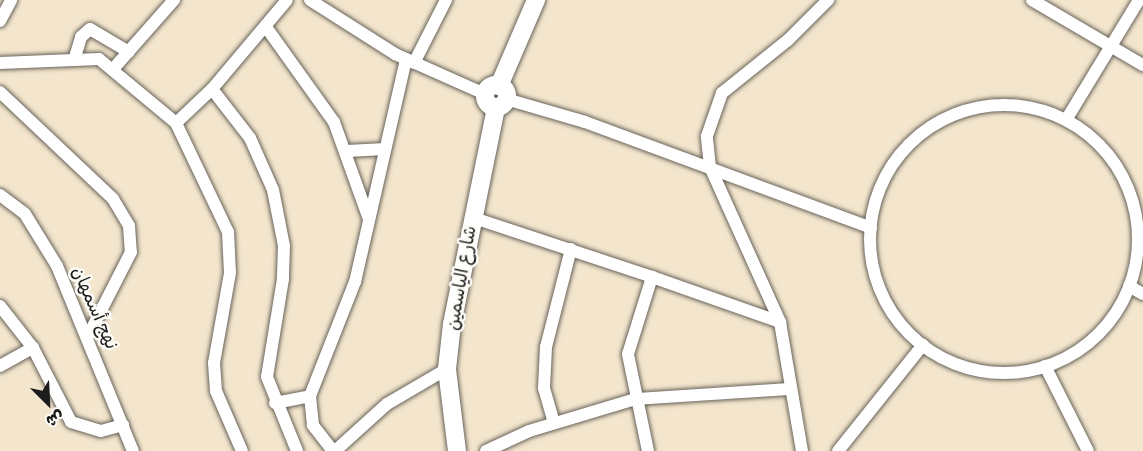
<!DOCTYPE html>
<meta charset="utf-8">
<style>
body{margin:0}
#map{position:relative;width:1143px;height:451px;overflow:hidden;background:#f4e6cd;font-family:Delius,"Playpen Sans Arabic",sans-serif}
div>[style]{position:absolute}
.roads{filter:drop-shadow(0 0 2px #68635a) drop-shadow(0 0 2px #68635a)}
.street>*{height:12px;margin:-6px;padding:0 6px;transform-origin:6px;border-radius:6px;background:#fff}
.street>.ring{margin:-6px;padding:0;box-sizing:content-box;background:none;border:12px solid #fff;border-radius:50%}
.secondary>*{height:18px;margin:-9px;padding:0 9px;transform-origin:9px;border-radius:9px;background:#fff}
.secondary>.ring{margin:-9px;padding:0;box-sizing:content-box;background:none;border:18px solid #fff;border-radius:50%}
span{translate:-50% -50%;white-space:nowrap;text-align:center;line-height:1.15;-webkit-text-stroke:5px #fdfcf7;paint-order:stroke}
.street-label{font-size:18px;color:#1c1c1c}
.north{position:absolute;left:18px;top:373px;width:60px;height:60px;-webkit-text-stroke:4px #fdfcf7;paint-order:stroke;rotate:156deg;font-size:16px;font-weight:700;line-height:24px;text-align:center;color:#1c1c1c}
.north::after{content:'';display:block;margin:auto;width:21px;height:27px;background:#1c1c1c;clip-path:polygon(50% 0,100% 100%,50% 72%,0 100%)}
</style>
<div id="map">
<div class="roads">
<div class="street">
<i style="left:310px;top:0;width:101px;rotate:32.4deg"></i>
<i style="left:395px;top:54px;width:98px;rotate:24deg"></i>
<i style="left:1032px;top:0;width:129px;rotate:30.4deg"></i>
<i style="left:0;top:21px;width:24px;rotate:-62deg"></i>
<i style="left:266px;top:27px;width:117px;rotate:54.4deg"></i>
<i style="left:334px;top:122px;width:103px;rotate:70.2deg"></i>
<i style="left:75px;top:57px;width:21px;rotate:-73deg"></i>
<i style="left:81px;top:37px;width:12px;rotate:-42deg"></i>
<i style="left:90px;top:29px;width:45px;rotate:30.5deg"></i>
<i style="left:0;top:63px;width:99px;rotate:-2.3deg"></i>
<i style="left:99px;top:59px;width:100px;rotate:39.7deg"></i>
<i style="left:176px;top:123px;width:50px;rotate:-43.4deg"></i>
<i style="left:212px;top:89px;width:62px;rotate:52.2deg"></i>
<i style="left:250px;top:138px;width:57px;rotate:66.1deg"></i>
<i style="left:273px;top:190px;width:57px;rotate:78.9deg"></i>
<i style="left:284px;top:246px;width:33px;rotate:92deg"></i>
<i style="left:283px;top:279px;width:99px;rotate:99.3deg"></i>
<i style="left:267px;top:377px;width:80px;rotate:67.9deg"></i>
<i style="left:414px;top:63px;width:71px;rotate:-63.1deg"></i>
<i style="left:114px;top:68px;width:91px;rotate:-48.6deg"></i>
<i style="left:212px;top:89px;width:116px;rotate:-49.9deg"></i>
<i style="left:0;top:92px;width:156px;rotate:43.4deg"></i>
<i style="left:113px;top:199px;width:31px;rotate:59deg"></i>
<i style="left:129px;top:226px;width:26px;rotate:86deg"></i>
<i style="left:131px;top:252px;width:92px;rotate:117.1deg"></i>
<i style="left:506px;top:99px;width:82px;rotate:16.2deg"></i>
<i style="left:585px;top:122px;width:305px;rotate:20.3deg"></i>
<i class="ring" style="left:870px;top:105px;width:256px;height:256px"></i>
<i style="left:1066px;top:120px;width:140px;rotate:-58.7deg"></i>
<i style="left:176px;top:123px;width:121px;rotate:64.5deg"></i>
<i style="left:228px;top:232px;width:41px;rotate:87.2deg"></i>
<i style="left:230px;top:273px;width:91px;rotate:100.1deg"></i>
<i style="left:214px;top:363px;width:28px;rotate:86deg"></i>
<i style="left:216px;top:391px;width:65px;rotate:66.6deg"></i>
<i style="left:347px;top:151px;width:38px;rotate:-3deg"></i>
<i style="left:0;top:195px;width:31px;rotate:37deg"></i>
<i style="left:25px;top:214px;width:61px;rotate:58.4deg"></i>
<i style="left:57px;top:266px;width:200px;rotate:67.7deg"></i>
<i style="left:471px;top:217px;width:191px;rotate:18.3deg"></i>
<i style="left:1129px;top:286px;width:16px;rotate:30deg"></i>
<i style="left:0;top:306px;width:53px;rotate:51.8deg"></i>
<i style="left:33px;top:348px;width:83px;rotate:62.8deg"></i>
<i style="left:71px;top:422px;width:31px;rotate:17deg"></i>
<i style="left:101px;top:431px;width:23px;rotate:-15deg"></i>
<i style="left:0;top:366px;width:38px;rotate:-29deg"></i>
<i style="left:1045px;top:366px;width:95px;rotate:63.2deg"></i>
<i style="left:275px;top:403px;width:36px;rotate:-11deg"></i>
<i style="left:554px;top:423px;width:36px;rotate:-106deg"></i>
<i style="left:544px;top:388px;width:41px;rotate:-87.2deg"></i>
<i style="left:546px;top:347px;width:101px;rotate:-75.7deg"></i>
<i style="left:333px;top:451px;width:33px;rotate:-128deg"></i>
<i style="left:313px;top:425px;width:29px;rotate:-96deg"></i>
<i style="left:310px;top:396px;width:123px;rotate:-68.5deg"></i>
<i style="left:355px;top:282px;width:228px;rotate:-77.1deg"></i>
<i style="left:335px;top:451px;width:70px;rotate:-42.1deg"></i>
<i style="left:387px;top:404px;width:69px;rotate:-30.3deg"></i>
<i style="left:486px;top:451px;width:47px;rotate:-24.9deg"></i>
<i style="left:529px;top:431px;width:112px;rotate:-16.7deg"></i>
<i style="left:636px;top:399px;width:155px;rotate:-3.7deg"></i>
<i style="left:648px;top:451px;width:99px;rotate:-101.7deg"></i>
<i style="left:628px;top:354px;width:81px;rotate:-72.7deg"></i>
<i style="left:652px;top:277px;width:136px;rotate:19.4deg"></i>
<i style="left:802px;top:451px;width:131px;rotate:-99.7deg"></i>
<i style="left:780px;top:322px;width:170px;rotate:-114.3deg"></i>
<i style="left:710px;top:167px;width:31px;rotate:-96deg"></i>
<i style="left:707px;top:136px;width:46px;rotate:-70.8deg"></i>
<i style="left:722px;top:93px;width:85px;rotate:-38.8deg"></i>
<i style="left:788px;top:40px;width:57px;rotate:-45deg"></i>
<i style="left:838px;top:451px;width:136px;rotate:-51.3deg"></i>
</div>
<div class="secondary">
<i class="ring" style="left:485px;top:85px;width:4px;height:4px"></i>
<i style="left:499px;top:86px;width:94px;rotate:-66.7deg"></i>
<i style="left:457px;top:451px;width:83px;rotate:-97deg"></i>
<i style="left:447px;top:369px;width:45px;rotate:-83.7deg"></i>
<i style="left:452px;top:324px;width:221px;rotate:-78.5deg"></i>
</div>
</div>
<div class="street-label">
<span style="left:461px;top:278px;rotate:-80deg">شارع الياسمين</span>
<span style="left:95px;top:308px;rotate:66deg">نهج أسمهان</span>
</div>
<div class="north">ش</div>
</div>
